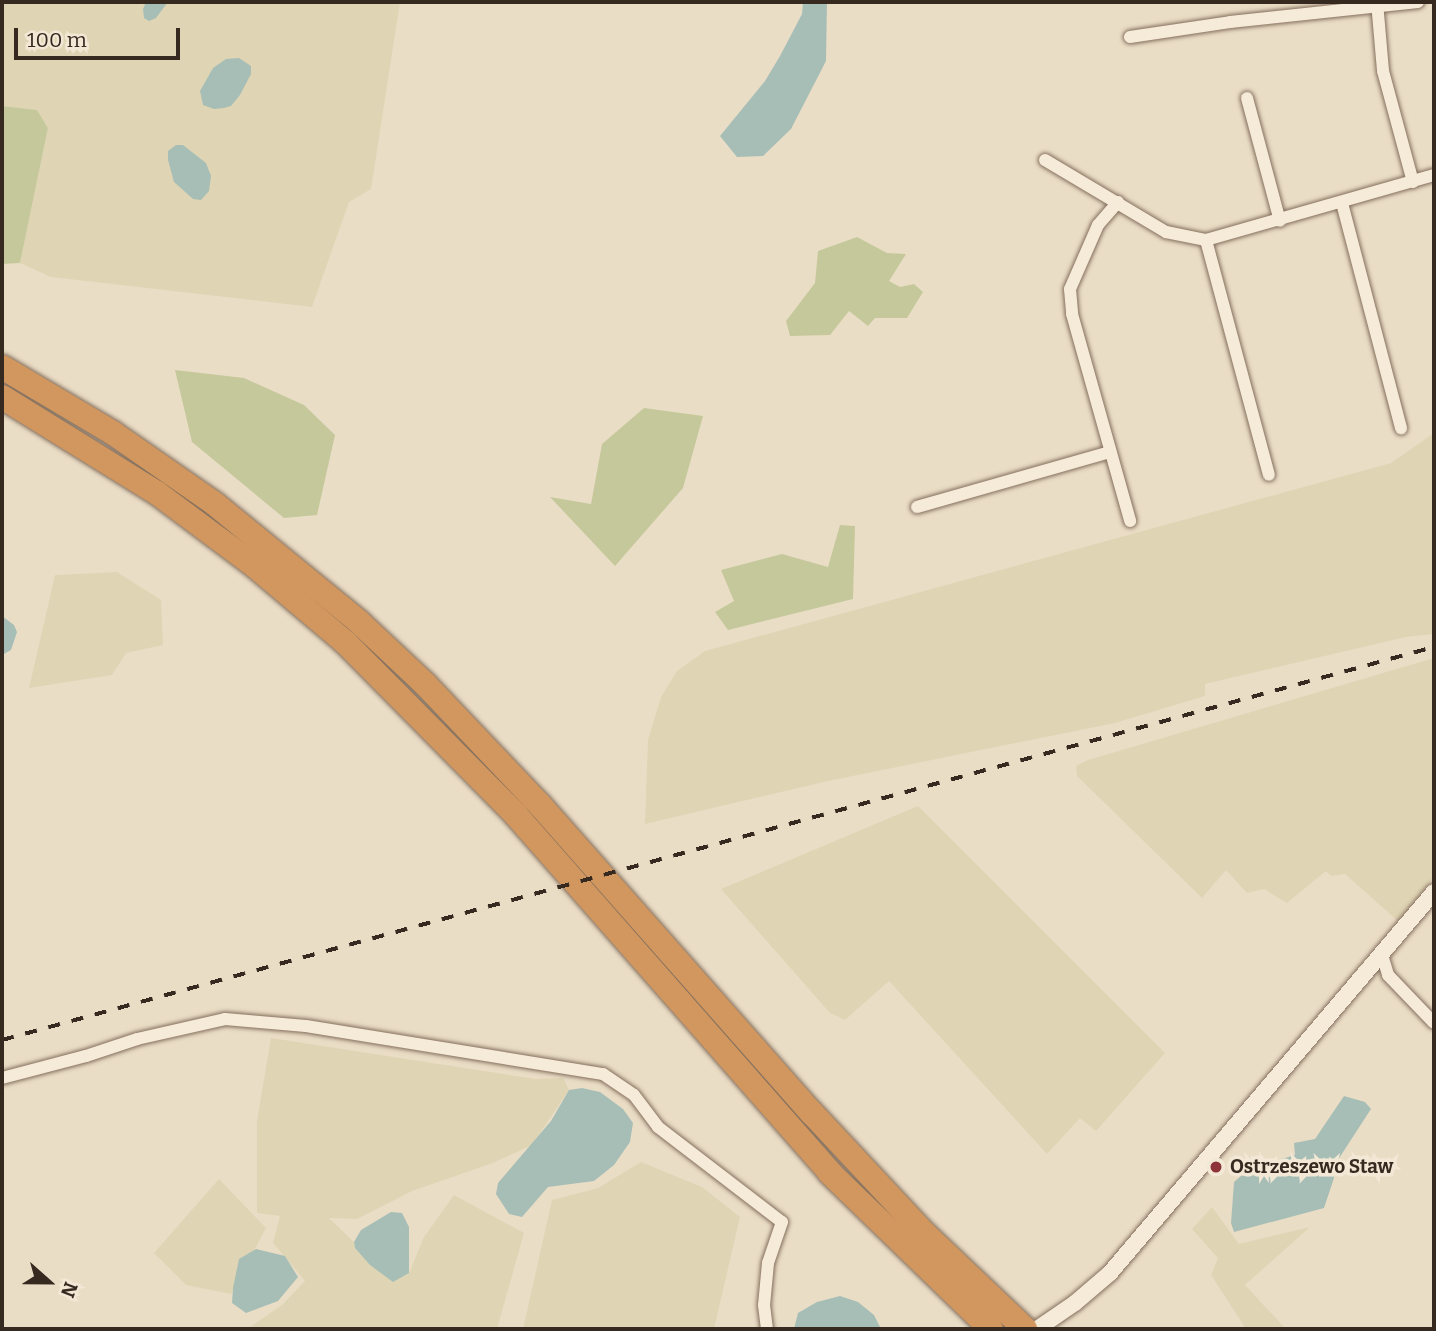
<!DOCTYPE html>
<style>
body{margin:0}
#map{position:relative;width:1436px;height:1331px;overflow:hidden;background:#eaddc6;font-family:Bitter,serif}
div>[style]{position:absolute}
.farmland>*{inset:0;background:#dfd5b4}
.green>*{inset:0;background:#c5c89b}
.water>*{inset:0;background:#a7beb6}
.roads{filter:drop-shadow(0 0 2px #846f5d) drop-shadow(0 0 2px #846f5d)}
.minor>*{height:12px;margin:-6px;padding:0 6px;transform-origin:6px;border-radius:6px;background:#f6ebd8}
.tertiary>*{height:16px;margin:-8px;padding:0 8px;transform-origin:8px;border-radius:8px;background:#f6ebd8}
.motorway>*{height:24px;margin:-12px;padding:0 12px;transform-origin:12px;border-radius:12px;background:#d2975e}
.rail>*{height:3.5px;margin-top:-1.75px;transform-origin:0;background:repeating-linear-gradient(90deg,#352920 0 12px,transparent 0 24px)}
.dots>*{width:19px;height:19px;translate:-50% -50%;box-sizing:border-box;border:4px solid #f2e8d5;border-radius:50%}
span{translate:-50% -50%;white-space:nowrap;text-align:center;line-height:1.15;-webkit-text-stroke:7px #f2e8d5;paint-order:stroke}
.poi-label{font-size:19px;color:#352920;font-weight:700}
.left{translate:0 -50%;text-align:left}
.frame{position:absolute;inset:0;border:4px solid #352920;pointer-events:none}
.north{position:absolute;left:14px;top:1247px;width:70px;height:70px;-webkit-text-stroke:5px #f2e8d5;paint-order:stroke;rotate:111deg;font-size:19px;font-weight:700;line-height:28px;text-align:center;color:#352920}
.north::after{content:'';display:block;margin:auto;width:24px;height:32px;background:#352920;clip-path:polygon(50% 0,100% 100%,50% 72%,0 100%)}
.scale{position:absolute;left:14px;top:28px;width:166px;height:32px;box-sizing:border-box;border:4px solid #352920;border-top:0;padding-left:9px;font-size:21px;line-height:24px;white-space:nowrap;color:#352920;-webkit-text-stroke:5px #f2e8d5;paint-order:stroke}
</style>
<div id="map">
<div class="farmland">
<i style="clip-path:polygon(2px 2px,400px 2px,371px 189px,349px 202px,312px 307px,51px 277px,20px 263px,48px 128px,37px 110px,2px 106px)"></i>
<i style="clip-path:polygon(1434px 433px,1434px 634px,1406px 637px,1205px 684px,1205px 696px,1115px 723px,828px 781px,645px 824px,648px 740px,661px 697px,677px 671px,705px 651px,1391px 463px)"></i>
<i style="clip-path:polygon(117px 572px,161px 600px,163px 645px,126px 653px,112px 675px,29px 688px,55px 575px)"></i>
<i style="clip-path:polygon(1434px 658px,1434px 877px,1398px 921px,1345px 874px,1331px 876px,1326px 871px,1287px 903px,1264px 889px,1247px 893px,1226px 870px,1202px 898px,1077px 776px,1076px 766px,1088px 760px)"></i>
<i style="clip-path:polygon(918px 806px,1165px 1053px,1096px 1131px,1080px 1118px,1047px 1154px,889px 981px,845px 1020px,830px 1013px,721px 889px)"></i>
<i style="clip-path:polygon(271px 1038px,536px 1079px,563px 1078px,569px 1090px,532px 1145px,493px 1163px,412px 1191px,357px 1219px,329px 1218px,354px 1242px,355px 1248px,409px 1273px,424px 1237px,454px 1195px,524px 1233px,497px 1329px,247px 1329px,282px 1305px,305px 1281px,273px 1243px,280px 1216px,257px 1213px,257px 1121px)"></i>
<i style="clip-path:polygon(641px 1162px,702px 1187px,740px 1217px,714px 1329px,523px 1329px,552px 1200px,598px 1188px)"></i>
<i style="clip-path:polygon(219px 1179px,266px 1228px,231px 1294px,186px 1285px,154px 1253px)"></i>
<i style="clip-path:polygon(1212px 1207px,1239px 1244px,1310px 1227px,1245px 1285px,1286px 1329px,1246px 1329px,1211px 1275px,1218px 1258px,1192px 1229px)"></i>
</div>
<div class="green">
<i style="clip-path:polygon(2px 106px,37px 110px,48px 128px,20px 263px,2px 264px)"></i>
<i style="clip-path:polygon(857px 237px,887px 253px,906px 254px,889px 281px,900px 287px,914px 284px,923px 292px,907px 318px,875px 318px,868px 326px,849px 311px,830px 335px,790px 336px,786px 321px,815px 283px,818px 251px)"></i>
<i style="clip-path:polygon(175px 370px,244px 378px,304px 405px,335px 435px,317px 515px,284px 518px,192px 442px)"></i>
<i style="clip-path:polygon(644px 408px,703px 416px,683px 488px,615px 566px,550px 497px,591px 504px,602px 444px)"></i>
<i style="clip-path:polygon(840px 525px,855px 526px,853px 599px,728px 630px,715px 612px,734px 601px,721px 570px,782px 554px,828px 567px)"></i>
</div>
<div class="water">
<i style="clip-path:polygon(146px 2px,168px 2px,156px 18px,149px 21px,144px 18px,143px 9px)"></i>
<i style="clip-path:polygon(803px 2px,827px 2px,826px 61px,791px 129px,763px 156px,737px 157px,720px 136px,765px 81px,780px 56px,802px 14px)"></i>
<i style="clip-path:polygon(239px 58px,251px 66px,251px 74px,240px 95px,231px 106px,224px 108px,214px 109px,203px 105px,200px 91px,213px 68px,226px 59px)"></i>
<i style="clip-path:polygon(176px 145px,183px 145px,206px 163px,211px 176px,209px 191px,201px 200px,193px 199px,174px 182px,168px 160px,168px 151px)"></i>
<i style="clip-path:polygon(2px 616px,14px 625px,17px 632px,11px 650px,2px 655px)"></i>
<i style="clip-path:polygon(582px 1088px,600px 1092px,623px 1109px,633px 1123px,630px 1142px,614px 1165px,594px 1181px,548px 1187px,522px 1217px,509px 1214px,496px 1194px,498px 1183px,551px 1121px,569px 1090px)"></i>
<i style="clip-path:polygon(1344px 1096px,1365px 1102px,1371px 1109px,1334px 1166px,1334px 1178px,1324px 1208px,1234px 1232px,1231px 1223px,1234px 1182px,1249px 1169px,1295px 1155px,1294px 1143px,1315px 1139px)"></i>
<i style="clip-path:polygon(391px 1212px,402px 1213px,409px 1227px,409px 1273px,393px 1282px,370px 1265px,355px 1248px,354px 1242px,361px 1230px)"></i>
<i style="clip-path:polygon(256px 1249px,285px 1256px,298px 1277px,278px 1301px,246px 1313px,232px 1303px,233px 1288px,239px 1259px)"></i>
<i style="clip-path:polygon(840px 1296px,858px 1302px,874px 1315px,881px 1329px,794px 1329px,798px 1313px,817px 1302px)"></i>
</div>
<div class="roads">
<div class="minor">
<i style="left:1377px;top:2px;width:69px;rotate:85deg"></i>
<i style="left:1383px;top:71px;width:115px;rotate:74.9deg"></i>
<i style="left:1130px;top:37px;width:101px;rotate:-8.5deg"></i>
<i style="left:1230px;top:22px;width:189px;rotate:-6.1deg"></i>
<i style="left:1247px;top:98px;width:127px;rotate:75deg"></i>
<i style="left:1045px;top:160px;width:141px;rotate:30.8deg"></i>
<i style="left:1166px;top:232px;width:41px;rotate:11.3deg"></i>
<i style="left:1206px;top:240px;width:237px;rotate:-15.9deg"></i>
<i style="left:1118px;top:202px;width:30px;rotate:131deg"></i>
<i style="left:1098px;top:225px;width:70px;rotate:113.6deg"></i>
<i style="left:1070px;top:289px;width:25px;rotate:85deg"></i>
<i style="left:1072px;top:314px;width:215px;rotate:74.3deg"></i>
<i style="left:1342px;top:203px;width:233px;rotate:75.3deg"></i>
<i style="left:1206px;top:240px;width:243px;rotate:75deg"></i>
<i style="left:917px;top:507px;width:201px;rotate:-15.9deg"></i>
<i style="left:1382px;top:955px;width:21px;rotate:73deg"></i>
<i style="left:1388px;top:975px;width:66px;rotate:46.2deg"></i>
<i style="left:2px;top:1078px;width:87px;rotate:-14.7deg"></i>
<i style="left:86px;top:1056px;width:54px;rotate:-18.4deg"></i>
<i style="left:137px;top:1039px;width:90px;rotate:-12.8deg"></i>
<i style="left:225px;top:1019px;width:81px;rotate:4.9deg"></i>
<i style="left:306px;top:1026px;width:301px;rotate:9.2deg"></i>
<i style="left:603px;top:1074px;width:37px;rotate:34deg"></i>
<i style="left:634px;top:1095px;width:40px;rotate:53deg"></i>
<i style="left:658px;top:1127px;width:156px;rotate:37.5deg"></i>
<i style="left:782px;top:1222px;width:43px;rotate:108.9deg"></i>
<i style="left:768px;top:1263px;width:42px;rotate:95.4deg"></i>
<i style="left:764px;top:1305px;width:24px;rotate:83deg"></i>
</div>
<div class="tertiary">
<i style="left:1037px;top:1329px;width:46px;rotate:-34.4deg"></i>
<i style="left:1075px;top:1303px;width:46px;rotate:-40.6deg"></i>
<i style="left:1110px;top:1273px;width:500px;rotate:-49.62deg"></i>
</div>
<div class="motorway">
<i style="left:2px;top:367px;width:129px;rotate:30.7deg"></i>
<i style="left:113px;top:433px;width:124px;rotate:34.8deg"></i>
<i style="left:215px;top:504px;width:186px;rotate:39.3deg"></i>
<i style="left:359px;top:622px;width:91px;rotate:43.2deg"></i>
<i style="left:425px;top:684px;width:167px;rotate:46.5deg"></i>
<i style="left:540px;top:805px;width:411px;rotate:48.6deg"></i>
<i style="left:812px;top:1113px;width:166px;rotate:47deg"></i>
<i style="left:925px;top:1234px;width:138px;rotate:43.5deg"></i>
<i style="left:2px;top:397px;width:182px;rotate:31.8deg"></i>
<i style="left:157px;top:493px;width:122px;rotate:36.7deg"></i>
<i style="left:255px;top:566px;width:119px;rotate:40.2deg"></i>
<i style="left:346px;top:643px;width:242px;rotate:45.3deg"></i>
<i style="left:516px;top:815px;width:476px;rotate:48.7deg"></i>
<i style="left:830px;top:1173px;width:224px;rotate:44.1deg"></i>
</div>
</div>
<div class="rail">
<i style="left:2px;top:1040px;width:1485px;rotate:-15.35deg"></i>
</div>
<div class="dots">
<i style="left:1216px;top:1167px;background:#8e3339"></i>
</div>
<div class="poi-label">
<span class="left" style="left:1230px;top:1167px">Ostrzeszewo Staw</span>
</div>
<div class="frame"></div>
<div class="north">N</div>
<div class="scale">100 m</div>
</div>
